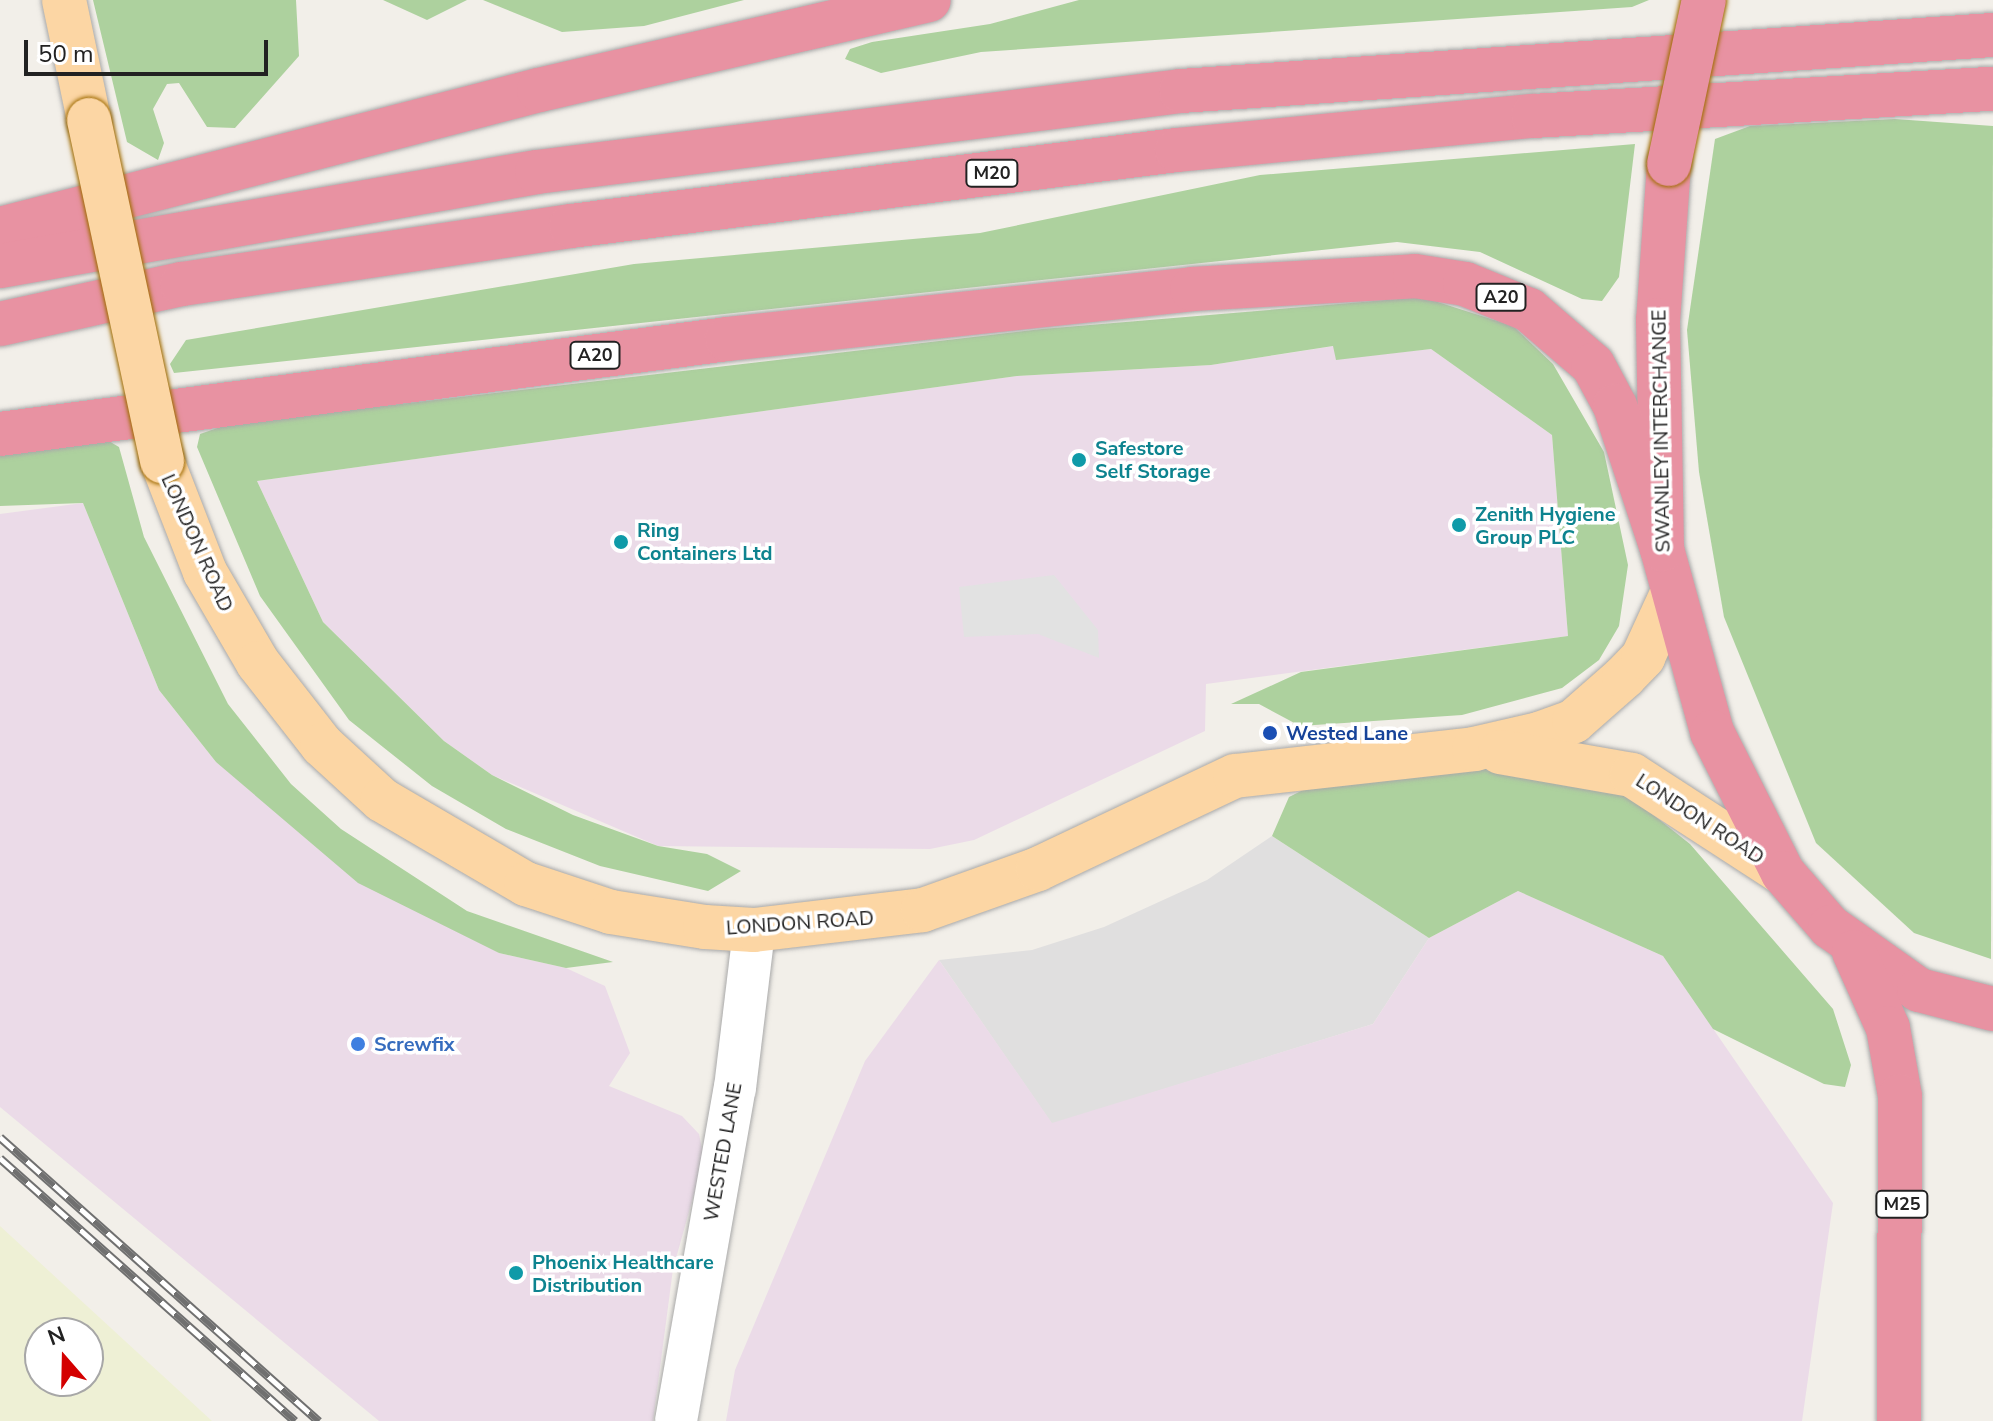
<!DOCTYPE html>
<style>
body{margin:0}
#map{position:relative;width:1993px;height:1421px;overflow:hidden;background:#f2efe9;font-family:"Nunito Sans",sans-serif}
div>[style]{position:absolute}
.residential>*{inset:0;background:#e0dfdf}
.industrial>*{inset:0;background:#ebdbe8}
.farmland>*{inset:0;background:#eef0d5}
.forest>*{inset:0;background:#add19e}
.parking>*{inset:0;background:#e2e2e2}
.roads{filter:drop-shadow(0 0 2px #a9a9a9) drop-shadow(0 0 2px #a9a9a9)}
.minor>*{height:42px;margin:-21px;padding:0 21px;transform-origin:21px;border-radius:21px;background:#fff}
.major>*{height:44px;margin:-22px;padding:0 22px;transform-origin:22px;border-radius:22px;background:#fcd6a4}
.highway>*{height:44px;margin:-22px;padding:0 22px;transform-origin:22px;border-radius:22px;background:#e892a2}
.rail>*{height:9px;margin-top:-4.5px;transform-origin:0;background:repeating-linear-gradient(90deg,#fff 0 18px,#707070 0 36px);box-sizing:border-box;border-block:2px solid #707070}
.bridges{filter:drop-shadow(0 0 2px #a06b00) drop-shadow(0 0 2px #a06b00)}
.major-bridge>*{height:44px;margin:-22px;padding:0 22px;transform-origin:22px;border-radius:22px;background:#fcd6a4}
.highway-bridge>*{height:44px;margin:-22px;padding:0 22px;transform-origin:22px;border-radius:22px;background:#e892a2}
.dots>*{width:22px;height:22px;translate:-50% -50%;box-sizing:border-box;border:4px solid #fff;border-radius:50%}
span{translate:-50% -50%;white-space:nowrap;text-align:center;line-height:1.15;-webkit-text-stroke:7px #fff;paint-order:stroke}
.shield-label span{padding:2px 6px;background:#fff;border:2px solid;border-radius:6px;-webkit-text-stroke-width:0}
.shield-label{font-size:18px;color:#222;font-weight:700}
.street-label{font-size:20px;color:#222}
.culture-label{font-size:20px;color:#0d838f;font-weight:700}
.left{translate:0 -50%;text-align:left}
.transit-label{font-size:20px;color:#164399;font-weight:700}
.shop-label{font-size:20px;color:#366cbe;font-weight:700}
.north{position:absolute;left:24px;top:1317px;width:80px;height:80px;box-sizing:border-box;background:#fff;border:2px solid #a7a7a7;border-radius:50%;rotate:340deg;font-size:22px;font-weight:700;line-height:32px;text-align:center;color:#222}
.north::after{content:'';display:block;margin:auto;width:28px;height:36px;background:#d40000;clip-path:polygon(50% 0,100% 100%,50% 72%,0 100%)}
.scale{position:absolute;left:24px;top:40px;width:244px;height:36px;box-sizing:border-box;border:4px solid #222;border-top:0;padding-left:10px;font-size:24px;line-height:28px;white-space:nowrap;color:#222;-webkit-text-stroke:6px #fff;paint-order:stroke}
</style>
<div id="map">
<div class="residential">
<i style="clip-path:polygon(1272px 836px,1429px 938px,1373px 1024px,1052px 1124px,939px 960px,1032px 950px,1104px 927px,1207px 880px)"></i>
</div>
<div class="industrial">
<i style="clip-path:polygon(1334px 346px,1336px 359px,1431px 349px,1552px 435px,1568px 636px,1206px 684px,1205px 731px,974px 840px,930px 849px,658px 846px,492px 775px,444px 741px,323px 622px,257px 481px,1017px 376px,1211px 365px)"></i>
<i style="clip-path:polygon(83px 503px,159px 690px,216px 762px,499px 953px,566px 968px,605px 986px,630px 1053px,609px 1086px,682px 1116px,699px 1134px,704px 1158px,673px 1269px,653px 1421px,379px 1421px,0 1107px,0 514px)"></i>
<i style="clip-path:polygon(1518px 891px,1663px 956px,1833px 1203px,1802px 1421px,726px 1421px,735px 1370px,865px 1061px,939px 960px,1052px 1123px,1373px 1024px,1429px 938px)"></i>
</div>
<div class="farmland">
<i style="clip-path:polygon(evenodd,0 1226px,212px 1421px,0 1421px,0 1226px,40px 1333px,88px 1333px,88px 1381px,40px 1381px,40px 1333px)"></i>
</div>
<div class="forest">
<i style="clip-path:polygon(93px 0,296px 0,299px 56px,235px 128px,207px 127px,179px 83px,167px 84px,153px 109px,164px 143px,158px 160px,127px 142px)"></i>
<i style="clip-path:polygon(383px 0,467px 0,427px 20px)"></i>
<i style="clip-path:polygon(483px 0,744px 0,644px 26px,562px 32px)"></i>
<i style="clip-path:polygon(1079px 0,1649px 0,1632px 7px,981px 52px,881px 73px,845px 59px,850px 49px,872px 42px,990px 24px)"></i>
<i style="clip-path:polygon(1895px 119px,1993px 126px,1991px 959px,1914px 933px,1816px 843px,1724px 617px,1699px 472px,1687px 330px,1715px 139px,1750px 126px)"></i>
<i style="clip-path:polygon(1635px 144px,1619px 277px,1602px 301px,1582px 299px,1480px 252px,1397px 242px,174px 373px,170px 364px,186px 340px,634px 264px,980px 233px,1260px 175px)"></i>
<i style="clip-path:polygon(1422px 297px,1513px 326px,1553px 364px,1604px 452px,1628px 565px,1619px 626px,1599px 660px,1562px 688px,1462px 715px,1300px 726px,1259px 704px,1231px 704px,1301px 672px,1568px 636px,1552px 435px,1431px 349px,1336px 360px,1333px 346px,1211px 365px,1017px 376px,257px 481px,323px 622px,444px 741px,492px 775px,573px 815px,658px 846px,707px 854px,741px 871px,708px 891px,600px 866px,506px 829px,432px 786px,349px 720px,260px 596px,197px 447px,200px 434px,229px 424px,1042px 329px)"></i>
<i style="clip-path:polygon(107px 440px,119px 447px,144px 537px,228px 704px,291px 784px,341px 829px,467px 911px,613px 962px,566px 968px,499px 953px,358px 883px,216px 762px,159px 690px,83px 503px,0 506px,0 455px)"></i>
<i style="clip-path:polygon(1485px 769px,1552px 773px,1627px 794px,1690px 844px,1833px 1009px,1851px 1065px,1845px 1087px,1824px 1084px,1713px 1029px,1663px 956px,1518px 891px,1429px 938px,1272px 836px,1289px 797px,1303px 790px)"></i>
</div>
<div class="parking">
<i style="clip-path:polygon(1054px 575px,1098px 630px,1099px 658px,1038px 634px,964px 637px,959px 587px)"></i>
</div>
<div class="roads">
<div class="minor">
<i style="left:676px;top:1421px;width:338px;rotate:-80deg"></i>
<i style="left:735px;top:1088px;width:159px;rotate:-83.1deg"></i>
</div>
<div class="major">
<i style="left:64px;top:0;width:123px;rotate:78.2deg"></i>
<i style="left:162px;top:461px;width:119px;rotate:68.8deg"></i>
<i style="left:205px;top:572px;width:105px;rotate:59.8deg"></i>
<i style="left:258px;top:663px;width:104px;rotate:52deg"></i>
<i style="left:322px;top:745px;width:81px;rotate:42.5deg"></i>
<i style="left:382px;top:800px;width:167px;rotate:30.3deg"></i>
<i style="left:526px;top:884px;width:89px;rotate:18.2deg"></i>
<i style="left:611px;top:912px;width:95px;rotate:9.1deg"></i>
<i style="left:705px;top:927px;width:49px;rotate:3.5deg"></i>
<i style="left:754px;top:930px;width:170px;rotate:-6.7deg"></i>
<i style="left:923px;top:910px;width:122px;rotate:-19.6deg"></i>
<i style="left:1038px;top:869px;width:218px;rotate:-25.3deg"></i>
<i style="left:1235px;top:776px;width:241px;rotate:-6.4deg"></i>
<i style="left:1474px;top:749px;width:67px;rotate:-13deg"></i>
<i style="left:1539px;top:734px;width:37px;rotate:-20deg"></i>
<i style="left:1574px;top:721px;width:67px;rotate:-41.3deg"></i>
<i style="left:1624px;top:677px;width:28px;rotate:-46deg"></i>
<i style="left:1643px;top:657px;width:65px;rotate:-65.4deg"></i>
<i style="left:1500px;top:752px;width:134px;rotate:9.9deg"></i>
<i style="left:1632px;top:775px;width:180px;rotate:33deg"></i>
</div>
<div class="highway">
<i style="left:1669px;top:164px;width:156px;rotate:94deg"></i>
<i style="left:1658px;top:320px;width:229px;rotate:89deg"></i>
<i style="left:1662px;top:549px;width:190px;rotate:74.7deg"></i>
<i style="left:1712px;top:732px;width:158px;rotate:63.3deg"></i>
<i style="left:1783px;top:873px;width:72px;rotate:49deg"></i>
<i style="left:1830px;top:927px;width:109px;rotate:35.3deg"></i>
<i style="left:1919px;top:990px;width:76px;rotate:14.4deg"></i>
<i style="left:0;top:229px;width:557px;rotate:-14.46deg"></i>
<i style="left:539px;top:90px;width:400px;rotate:-13deg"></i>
<i style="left:0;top:266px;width:545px;rotate:-9.93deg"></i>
<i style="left:537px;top:172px;width:649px;rotate:-7.17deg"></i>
<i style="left:1181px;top:91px;width:814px;rotate:-3.95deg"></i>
<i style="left:0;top:324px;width:186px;rotate:-12.4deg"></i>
<i style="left:182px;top:284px;width:393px;rotate:-8.5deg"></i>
<i style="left:571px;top:226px;width:611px;rotate:-7.15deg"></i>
<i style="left:1177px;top:150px;width:358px;rotate:-5.5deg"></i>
<i style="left:1533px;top:116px;width:461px;rotate:-3.4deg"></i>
<i style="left:0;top:434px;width:733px;rotate:-7.44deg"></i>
<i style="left:727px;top:339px;width:468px;rotate:-6.1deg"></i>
<i style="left:1192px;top:289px;width:223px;rotate:-3.3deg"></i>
<i style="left:1415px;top:276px;width:51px;rotate:9.1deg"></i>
<i style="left:1465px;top:284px;width:69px;rotate:22.1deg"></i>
<i style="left:1529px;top:310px;width:84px;rotate:40.7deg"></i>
<i style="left:1593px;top:365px;width:47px;rotate:61.8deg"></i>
<i style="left:1615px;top:406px;width:151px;rotate:71.8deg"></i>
<i style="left:1854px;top:952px;width:83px;rotate:65.9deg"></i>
<i style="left:1888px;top:1028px;width:69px;rotate:80deg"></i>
<i style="left:1900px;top:1096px;width:325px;rotate:90.2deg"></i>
</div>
</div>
<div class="rail">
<i style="left:0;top:1137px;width:427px;rotate:41.7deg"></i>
<i style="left:0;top:1158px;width:395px;rotate:41.7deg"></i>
</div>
<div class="bridges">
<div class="major-bridge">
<i style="left:89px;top:120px;width:349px;rotate:77.9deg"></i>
</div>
<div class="highway-bridge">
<i style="left:1669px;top:164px;width:168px;rotate:-78deg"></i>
</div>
</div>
<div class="dots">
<i style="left:1079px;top:460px;background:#0f9aa8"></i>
<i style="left:1459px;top:525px;background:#0f9aa8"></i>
<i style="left:621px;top:542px;background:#0f9aa8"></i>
<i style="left:1270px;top:733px;background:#1a4fb4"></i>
<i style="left:358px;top:1044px;background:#3f7fe0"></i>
<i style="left:516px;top:1273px;background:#0f9aa8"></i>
</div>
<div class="shield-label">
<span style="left:992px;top:173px">M20</span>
<span style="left:1501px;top:297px">A20</span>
<span style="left:595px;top:355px">A20</span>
<span style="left:1902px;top:1204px">M25</span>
</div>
<div class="street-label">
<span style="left:1661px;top:431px;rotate:-91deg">SWANLEY INTERCHANGE</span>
<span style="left:197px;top:543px;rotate:66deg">LONDON ROAD</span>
<span style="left:1700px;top:819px;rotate:33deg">LONDON ROAD</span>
<span style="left:800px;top:923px;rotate:-4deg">LONDON ROAD</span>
<span style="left:723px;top:1152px;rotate:-80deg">WESTED LANE</span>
</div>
<div class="culture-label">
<span class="left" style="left:1095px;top:460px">Safestore<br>Self Storage</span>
<span class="left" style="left:1475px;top:526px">Zenith Hygiene<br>Group PLC</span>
<span class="left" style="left:637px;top:542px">Ring<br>Containers Ltd</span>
<span class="left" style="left:532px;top:1274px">Phoenix Healthcare<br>Distribution</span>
</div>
<div class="transit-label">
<span class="left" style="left:1286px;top:733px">Wested Lane</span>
</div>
<div class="shop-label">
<span class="left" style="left:374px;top:1044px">Screwfix</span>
</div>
<div class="north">N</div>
<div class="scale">50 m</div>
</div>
